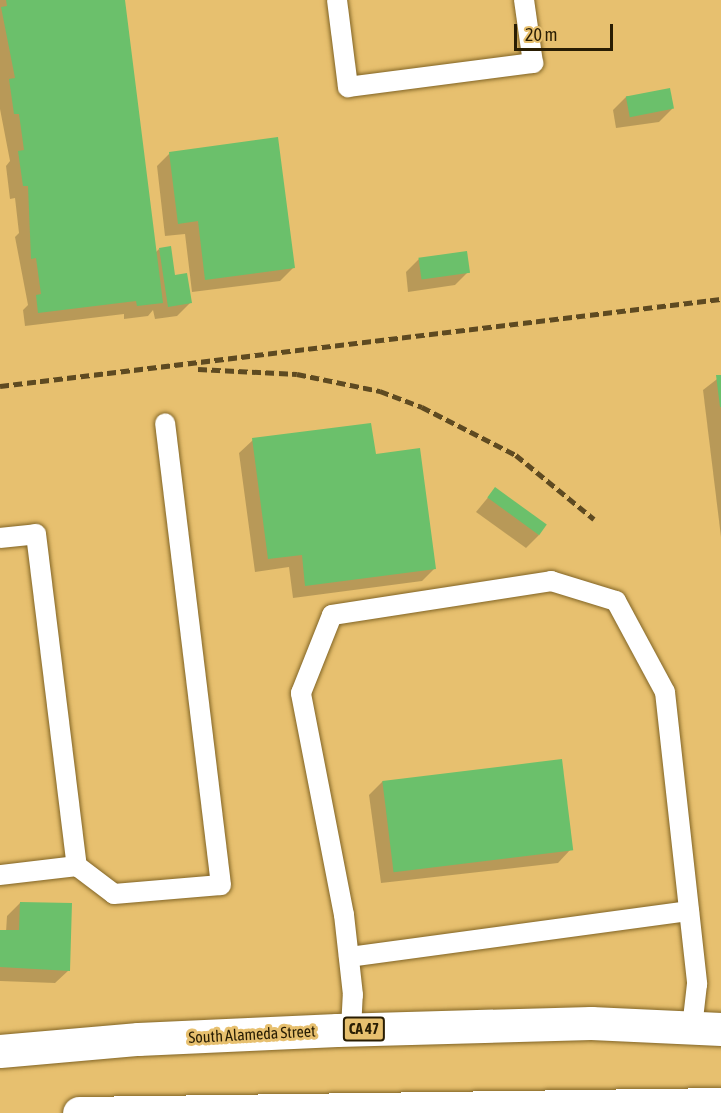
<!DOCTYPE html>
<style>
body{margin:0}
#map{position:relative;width:721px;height:1113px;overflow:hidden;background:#e7c06f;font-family:"Asap Condensed",sans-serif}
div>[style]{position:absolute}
.shadow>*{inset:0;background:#0003}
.building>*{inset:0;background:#6bc06b;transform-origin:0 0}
.roads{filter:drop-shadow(0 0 2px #816425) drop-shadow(0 0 2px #816425)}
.service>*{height:20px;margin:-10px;padding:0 10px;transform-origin:10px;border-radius:10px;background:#fff}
.primary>*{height:33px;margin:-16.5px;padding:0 16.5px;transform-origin:16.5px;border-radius:16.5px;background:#fff}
.rail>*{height:4.5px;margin-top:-2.25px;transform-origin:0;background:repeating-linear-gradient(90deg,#5e4a21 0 9px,transparent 0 13.5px)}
span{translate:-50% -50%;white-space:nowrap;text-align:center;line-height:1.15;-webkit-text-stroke:6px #e7c06f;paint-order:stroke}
.shield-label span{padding:2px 4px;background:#e7c06f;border:2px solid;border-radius:4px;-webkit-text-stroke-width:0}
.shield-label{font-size:15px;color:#291d03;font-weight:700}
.street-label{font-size:16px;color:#291d03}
.scale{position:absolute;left:514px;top:24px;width:99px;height:27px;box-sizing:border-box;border:3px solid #291d03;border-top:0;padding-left:8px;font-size:18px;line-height:21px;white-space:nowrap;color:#291d03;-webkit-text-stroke:4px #e7c06f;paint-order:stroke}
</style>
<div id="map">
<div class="shadow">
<i style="clip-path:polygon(0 0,124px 0,155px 253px,159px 249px,190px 303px,177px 316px,155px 319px,153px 310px,148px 316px,124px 319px,124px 314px,25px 326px,23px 310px,28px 305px,15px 237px,19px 233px,15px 198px,10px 199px,6px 166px,10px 161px,0 109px)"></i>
<i style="clip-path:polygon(627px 96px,672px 109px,659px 122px,616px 128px,613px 110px)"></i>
<i style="clip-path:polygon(170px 153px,293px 268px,280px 281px,192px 292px,185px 234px,165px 236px,157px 166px)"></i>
<i style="clip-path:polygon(419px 259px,468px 272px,455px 285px,408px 292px,406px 272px)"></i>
<i style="clip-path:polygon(721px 376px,721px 537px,703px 390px)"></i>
<i style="clip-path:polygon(253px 440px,374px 456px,435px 568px,422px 581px,293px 598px,289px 567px,255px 572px,239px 453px)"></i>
<i style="clip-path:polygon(495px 489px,539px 535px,526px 548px,476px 512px)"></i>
<i style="clip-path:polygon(383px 781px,571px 849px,558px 863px,381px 883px,369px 795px)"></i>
<i style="clip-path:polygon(20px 903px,69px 970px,55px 983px,0 981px,0 931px,6px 932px,7px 916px)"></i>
</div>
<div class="building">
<i style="clip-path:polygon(6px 0,125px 0,163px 303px,137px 306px,136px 301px,38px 313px,36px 295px,41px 294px,36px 258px,31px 259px,28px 186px,23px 186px,18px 151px,24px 150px,19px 114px,14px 114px,9px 79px,15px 78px,1px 7px,7px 6px)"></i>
<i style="left:670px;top:88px;width:21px;height:45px;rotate:79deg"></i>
<i style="clip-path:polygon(278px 137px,295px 268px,205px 280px,198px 221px,178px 224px,169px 152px)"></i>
<i style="clip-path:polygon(171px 246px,175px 275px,187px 273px,192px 303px,168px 307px,159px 248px)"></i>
<i style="left:467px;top:251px;width:22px;height:49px;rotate:82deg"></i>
<i style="clip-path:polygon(716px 375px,721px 375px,721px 407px,720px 407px)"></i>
<i style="clip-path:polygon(371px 423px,376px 454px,420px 448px,436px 569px,305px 586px,302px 555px,268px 559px,252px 438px)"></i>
<i style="left:495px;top:487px;width:64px;height:13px;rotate:36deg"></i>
<i style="left:562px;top:759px;width:92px;height:181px;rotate:83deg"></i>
<i style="clip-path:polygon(20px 902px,72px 903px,70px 971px,0 967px,0 930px,19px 930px)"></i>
</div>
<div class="roads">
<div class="service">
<i style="left:337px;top:0;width:88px;rotate:82.8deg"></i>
<i style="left:348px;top:87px;width:187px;rotate:-7.4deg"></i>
<i style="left:533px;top:63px;width:64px;rotate:-98.1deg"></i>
<i style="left:0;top:538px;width:36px;rotate:-6deg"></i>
<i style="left:36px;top:534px;width:335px;rotate:83deg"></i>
<i style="left:77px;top:866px;width:78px;rotate:173.3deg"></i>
<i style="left:77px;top:866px;width:46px;rotate:37.1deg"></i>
<i style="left:114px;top:894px;width:107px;rotate:-4.8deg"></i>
<i style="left:221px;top:885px;width:465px;rotate:-96.9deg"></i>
<i style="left:349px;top:957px;width:343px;rotate:-7.7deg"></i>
<i style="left:351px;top:1029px;width:34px;rotate:-87deg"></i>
<i style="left:353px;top:995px;width:81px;rotate:-96.4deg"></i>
<i style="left:344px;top:915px;width:226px;rotate:-101deg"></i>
<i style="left:301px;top:693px;width:84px;rotate:-68.3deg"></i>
<i style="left:332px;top:615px;width:222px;rotate:-8.8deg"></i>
<i style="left:551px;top:581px;width:68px;rotate:17.1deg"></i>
<i style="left:616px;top:601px;width:103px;rotate:61.7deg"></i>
<i style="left:665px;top:692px;width:294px;rotate:83.7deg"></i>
<i style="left:697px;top:984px;width:44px;rotate:96.5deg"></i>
</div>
<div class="primary">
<i style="left:0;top:1051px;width:139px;rotate:-5deg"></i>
<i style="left:138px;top:1039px;width:199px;rotate:-2.6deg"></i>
<i style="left:337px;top:1030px;width:254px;rotate:-1.6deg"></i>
<i style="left:591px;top:1023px;width:130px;rotate:2.6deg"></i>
<i style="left:79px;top:1113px;width:642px;rotate:-0.8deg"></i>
</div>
</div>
<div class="rail">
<i style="left:198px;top:369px;width:99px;rotate:2.9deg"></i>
<i style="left:297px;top:374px;width:85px;rotate:11.6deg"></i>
<i style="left:380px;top:391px;width:45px;rotate:20.9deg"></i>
<i style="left:422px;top:407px;width:106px;rotate:27.1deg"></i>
<i style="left:516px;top:455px;width:101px;rotate:39.4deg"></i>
<i style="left:0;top:386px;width:726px;rotate:-6.88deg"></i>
</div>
<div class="shield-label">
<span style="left:364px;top:1029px">CA 47</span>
</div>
<div class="street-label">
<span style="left:252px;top:1034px;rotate:-3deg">South Alameda Street</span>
</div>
<div class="scale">20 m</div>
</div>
